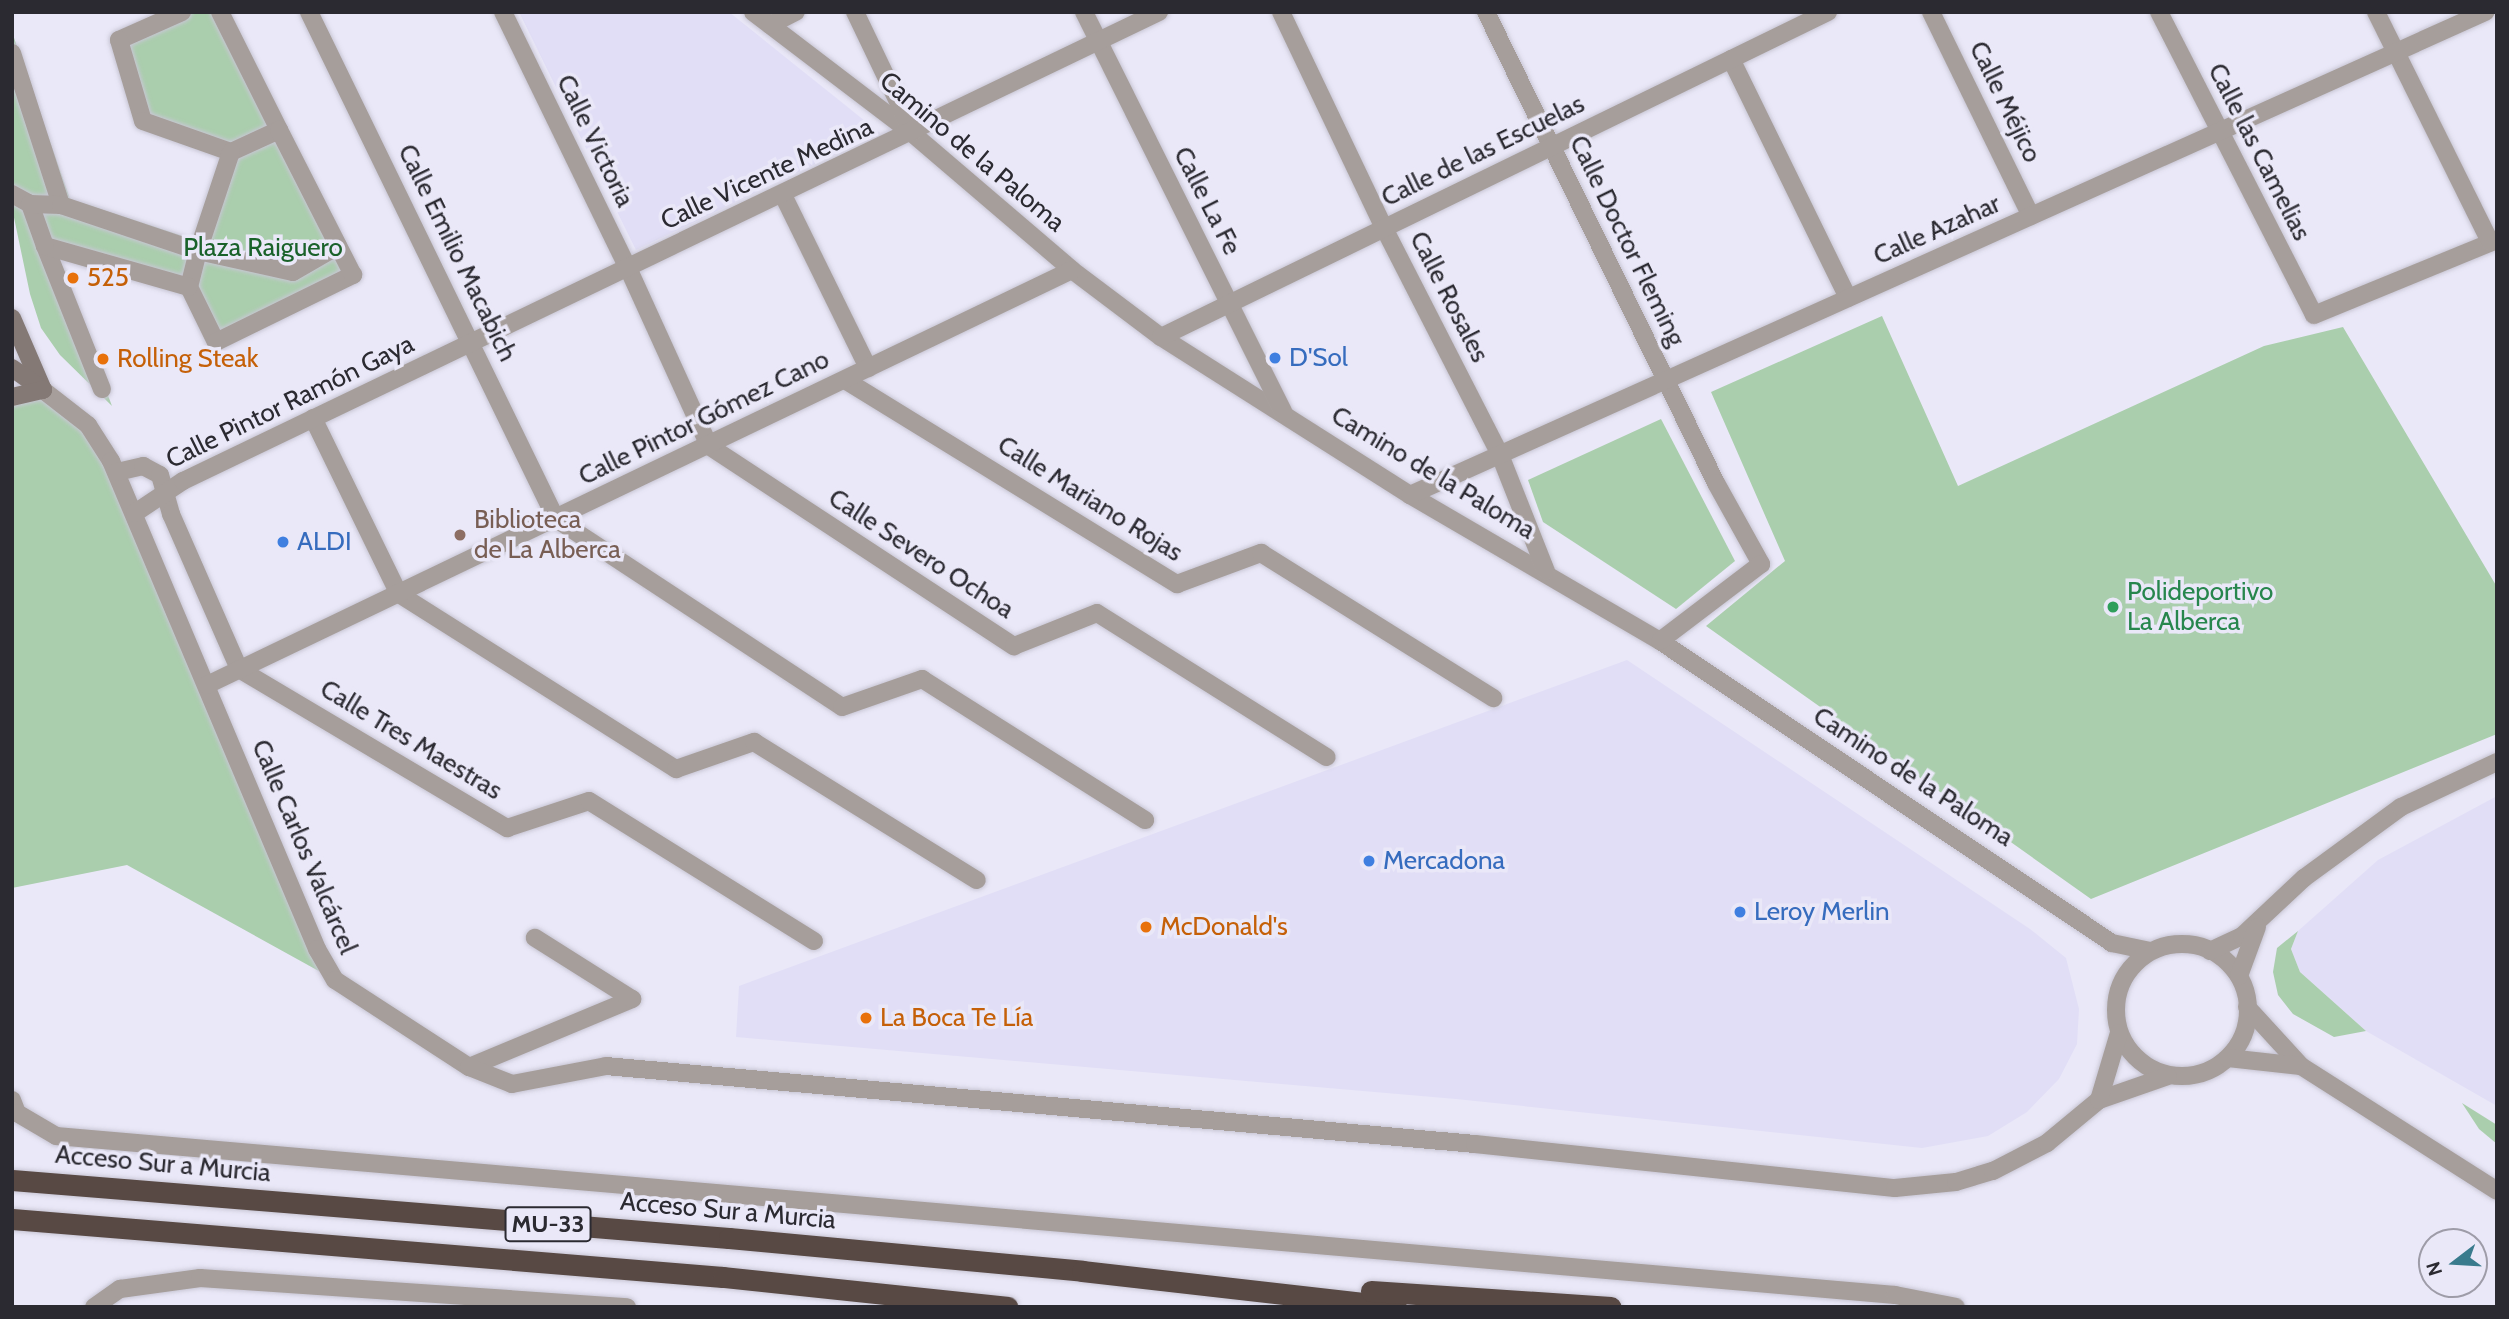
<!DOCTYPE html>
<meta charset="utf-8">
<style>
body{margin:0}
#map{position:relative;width:2509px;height:1319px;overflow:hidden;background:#eae8f8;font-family:Cabin,sans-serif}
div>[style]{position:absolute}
.built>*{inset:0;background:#e1def6}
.green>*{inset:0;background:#aacead}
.roads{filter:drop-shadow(0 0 2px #c8c6d4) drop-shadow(0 0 2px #c8c6d4)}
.pedestrian>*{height:18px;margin:-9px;padding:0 9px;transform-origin:9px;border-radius:9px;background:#a69e9b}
.minor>*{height:18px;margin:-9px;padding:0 9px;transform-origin:9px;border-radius:9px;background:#a69e9b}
.minor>.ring{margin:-9px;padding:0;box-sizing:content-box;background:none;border:18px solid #a69e9b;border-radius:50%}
.secondary>*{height:18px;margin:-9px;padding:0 9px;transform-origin:9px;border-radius:9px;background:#847975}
.motorway>*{height:21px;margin:-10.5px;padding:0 10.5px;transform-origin:10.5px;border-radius:10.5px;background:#584944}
.dots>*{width:19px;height:19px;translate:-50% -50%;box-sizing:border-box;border:4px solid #eae8f8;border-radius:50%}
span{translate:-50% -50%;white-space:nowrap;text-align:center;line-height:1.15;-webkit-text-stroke:7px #eae8f8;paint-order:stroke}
.shield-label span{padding:2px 5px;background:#eae8f8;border:2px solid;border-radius:5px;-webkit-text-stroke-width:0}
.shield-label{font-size:24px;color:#2b2a31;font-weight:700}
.street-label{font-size:26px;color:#2b2a31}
.park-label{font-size:26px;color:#1a622a}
.food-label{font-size:26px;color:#c56008}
.left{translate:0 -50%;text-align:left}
.shop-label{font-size:26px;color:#366cbe}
.education-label{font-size:26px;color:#785e54}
.leisure-label{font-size:26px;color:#27864d}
.frame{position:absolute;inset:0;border:14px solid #2b2a31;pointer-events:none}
.north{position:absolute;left:2418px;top:1228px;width:70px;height:70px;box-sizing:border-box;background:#eae8f8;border:2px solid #9e9ca8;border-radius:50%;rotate:253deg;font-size:19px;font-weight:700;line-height:28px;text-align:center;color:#2b2a31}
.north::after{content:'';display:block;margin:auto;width:24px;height:32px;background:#397b8d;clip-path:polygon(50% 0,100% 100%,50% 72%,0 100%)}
</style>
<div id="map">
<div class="built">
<i style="clip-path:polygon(519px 12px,729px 12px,880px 133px,636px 250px)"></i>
<i style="clip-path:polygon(1627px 660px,2030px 929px,2066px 958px,2079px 1009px,2077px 1044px,2059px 1079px,2027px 1112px,1988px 1136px,1922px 1148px,1456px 1099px,736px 1037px,739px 986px)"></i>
<i style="clip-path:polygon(2497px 796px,2497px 1106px,2366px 1031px,2300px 972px,2291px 949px,2298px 931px,2378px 860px)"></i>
</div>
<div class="green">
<i style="clip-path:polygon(173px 12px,223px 12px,356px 278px,211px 350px,183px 288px,53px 250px,112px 406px,60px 355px,41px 328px,30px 294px,12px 208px,12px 32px,70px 199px,195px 240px,222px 151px,141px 122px,114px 40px)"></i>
<i style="clip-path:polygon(1882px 316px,1958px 486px,2264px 346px,2343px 327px,2497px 587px,2497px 734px,2091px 899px,1706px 626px,1785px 561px,1711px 392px)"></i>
<i style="clip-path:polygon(43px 390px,88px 425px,335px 980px,127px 865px,12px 888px,12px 397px)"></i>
<i style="clip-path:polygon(1661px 419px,1735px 561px,1676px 609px,1543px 522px,1528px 480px)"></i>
<i style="clip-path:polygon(2298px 931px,2291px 949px,2300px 972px,2366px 1031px,2334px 1037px,2293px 1014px,2278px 995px,2273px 972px,2277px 948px)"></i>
<i style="clip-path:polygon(2462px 1103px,2497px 1125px,2497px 1144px,2479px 1129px)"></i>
</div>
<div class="roads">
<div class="pedestrian">
<i style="left:182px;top:12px;width:69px;rotate:156deg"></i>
<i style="left:119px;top:40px;width:84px;rotate:73.5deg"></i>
<i style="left:143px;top:121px;width:93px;rotate:19.4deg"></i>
<i style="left:220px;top:12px;width:132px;rotate:63.4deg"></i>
<i style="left:279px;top:130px;width:53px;rotate:155.4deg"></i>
<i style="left:231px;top:152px;width:104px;rotate:108.4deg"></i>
<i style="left:198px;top:251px;width:37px;rotate:104deg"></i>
<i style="left:189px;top:287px;width:61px;rotate:63.9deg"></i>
<i style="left:216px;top:342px;width:153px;rotate:-26.1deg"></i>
<i style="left:353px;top:275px;width:163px;rotate:-117deg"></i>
<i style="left:503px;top:12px;width:285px;rotate:64deg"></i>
<i style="left:12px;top:53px;width:160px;rotate:72.1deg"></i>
<i style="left:12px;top:194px;width:21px;rotate:29deg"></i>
<i style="left:45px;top:246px;width:154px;rotate:68.3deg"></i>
<i style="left:189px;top:287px;width:150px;rotate:-164.1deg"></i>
<i style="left:45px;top:246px;width:45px;rotate:-109.7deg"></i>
<i style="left:30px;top:204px;width:31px;rotate:2deg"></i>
<i style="left:61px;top:205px;width:145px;rotate:18.6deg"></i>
<i style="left:198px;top:251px;width:97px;rotate:12.5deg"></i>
<i style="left:293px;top:272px;width:52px;rotate:-30deg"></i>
<i style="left:313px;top:418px;width:196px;rotate:64deg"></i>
</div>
<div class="minor">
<i style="left:309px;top:12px;width:564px;rotate:64.03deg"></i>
<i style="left:556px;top:519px;width:342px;rotate:33.3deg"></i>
<i style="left:842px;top:707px;width:85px;rotate:-19.3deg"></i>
<i style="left:922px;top:679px;width:264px;rotate:32.3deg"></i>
<i style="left:753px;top:12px;width:201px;rotate:37.3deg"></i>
<i style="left:913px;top:134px;width:209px;rotate:40.5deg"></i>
<i style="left:1072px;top:270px;width:111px;rotate:37deg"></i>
<i style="left:1161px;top:337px;width:295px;rotate:32.4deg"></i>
<i style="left:1410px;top:495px;width:290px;rotate:30.3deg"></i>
<i style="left:1660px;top:641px;width:544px;rotate:33.75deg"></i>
<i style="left:2112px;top:943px;width:38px;rotate:12deg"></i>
<i style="left:855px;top:12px;width:132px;rotate:64.4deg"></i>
<i style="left:1084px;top:12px;width:448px;rotate:63.5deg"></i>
<i style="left:1281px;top:12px;width:239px;rotate:64.5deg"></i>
<i style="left:1384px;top:228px;width:255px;rotate:62.9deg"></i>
<i style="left:1500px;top:455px;width:125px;rotate:68.4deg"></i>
<i style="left:1486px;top:12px;width:524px;rotate:63.97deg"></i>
<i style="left:1716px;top:483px;width:93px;rotate:60.9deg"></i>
<i style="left:1761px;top:564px;width:127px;rotate:142.7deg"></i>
<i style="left:1931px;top:12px;width:227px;rotate:63.9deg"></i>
<i style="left:2159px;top:12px;width:340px;rotate:62.9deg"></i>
<i style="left:2314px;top:315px;width:198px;rotate:-22.3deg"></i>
<i style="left:2376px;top:12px;width:257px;rotate:63.6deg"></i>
<i style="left:770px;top:25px;width:29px;rotate:-27deg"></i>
<i style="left:1731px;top:59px;width:266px;rotate:63.9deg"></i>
<i style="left:783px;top:195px;width:193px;rotate:63.8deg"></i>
<i style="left:628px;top:268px;width:196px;rotate:65.5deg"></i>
<i style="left:709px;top:446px;width:365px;rotate:33.3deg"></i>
<i style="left:1014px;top:646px;width:89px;rotate:-21.7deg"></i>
<i style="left:1097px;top:613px;width:271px;rotate:32.1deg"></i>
<i style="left:1161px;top:337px;width:742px;rotate:-25.98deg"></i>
<i style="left:845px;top:380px;width:390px;rotate:31.6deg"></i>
<i style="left:1177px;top:584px;width:90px;rotate:-20.3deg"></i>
<i style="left:1261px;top:553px;width:274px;rotate:32deg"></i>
<i style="left:43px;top:390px;width:57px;rotate:37.9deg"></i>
<i style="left:88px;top:425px;width:43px;rotate:57.4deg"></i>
<i style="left:111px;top:461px;width:530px;rotate:67.11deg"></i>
<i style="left:317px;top:949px;width:36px;rotate:60deg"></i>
<i style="left:335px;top:980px;width:160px;rotate:33deg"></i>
<i style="left:469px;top:1067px;width:177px;rotate:-22.6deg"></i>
<i style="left:632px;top:999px;width:115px;rotate:-147.8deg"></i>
<i style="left:117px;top:472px;width:27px;rotate:-13deg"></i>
<i style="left:143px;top:466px;width:19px;rotate:28deg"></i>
<i style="left:160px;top:475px;width:41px;rotate:74.2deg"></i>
<i style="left:171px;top:514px;width:169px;rotate:66.3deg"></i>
<i style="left:239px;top:669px;width:312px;rotate:30.7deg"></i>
<i style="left:507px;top:828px;width:86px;rotate:-18.2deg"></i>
<i style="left:589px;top:801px;width:265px;rotate:31.9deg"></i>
<i style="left:1410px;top:495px;width:1179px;rotate:-24.19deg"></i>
<i style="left:135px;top:513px;width:58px;rotate:-33.7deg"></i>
<i style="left:183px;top:481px;width:1083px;rotate:-25.67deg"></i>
<i style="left:399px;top:594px;width:328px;rotate:32.3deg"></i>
<i style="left:676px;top:769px;width:83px;rotate:-19.1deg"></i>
<i style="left:754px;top:742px;width:262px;rotate:31.8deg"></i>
<i style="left:207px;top:685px;width:959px;rotate:-25.63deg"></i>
<i class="ring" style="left:2116px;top:944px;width:114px;height:114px"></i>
<i style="left:2210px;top:951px;width:35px;rotate:-25deg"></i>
<i style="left:2242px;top:936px;width:85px;rotate:-43.1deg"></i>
<i style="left:2304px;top:878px;width:120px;rotate:-36.2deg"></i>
<i style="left:2401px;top:807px;width:106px;rotate:-25.1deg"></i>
<i style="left:2239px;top:976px;width:52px;rotate:-69.8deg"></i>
<i style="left:2247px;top:1007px;width:80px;rotate:47.5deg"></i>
<i style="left:2301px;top:1066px;width:232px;rotate:32.5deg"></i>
<i style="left:2228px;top:1058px;width:73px;rotate:6.3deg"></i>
<i style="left:469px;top:1067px;width:46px;rotate:21.6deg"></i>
<i style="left:512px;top:1084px;width:96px;rotate:-10.8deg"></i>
<i style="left:606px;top:1066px;width:872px;rotate:5.13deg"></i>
<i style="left:1475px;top:1144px;width:422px;rotate:6deg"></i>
<i style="left:1895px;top:1188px;width:61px;rotate:-5.6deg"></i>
<i style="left:1956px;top:1182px;width:39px;rotate:-17deg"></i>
<i style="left:1993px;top:1171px;width:61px;rotate:-27.4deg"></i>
<i style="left:2047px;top:1143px;width:67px;rotate:-39.6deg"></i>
<i style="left:2099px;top:1100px;width:73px;rotate:-19.2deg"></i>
<i style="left:12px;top:1100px;width:14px;rotate:69deg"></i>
<i style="left:17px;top:1113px;width:45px;rotate:30.5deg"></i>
<i style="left:56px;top:1136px;width:1846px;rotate:4.94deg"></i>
<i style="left:1895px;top:1295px;width:62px;rotate:11.1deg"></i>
<i style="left:2099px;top:1100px;width:70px;rotate:-73.4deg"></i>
<i style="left:94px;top:1307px;width:32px;rotate:-35deg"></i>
<i style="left:120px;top:1289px;width:81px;rotate:-7.8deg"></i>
<i style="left:200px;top:1278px;width:428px;rotate:3.9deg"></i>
</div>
<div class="secondary">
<i style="left:12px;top:318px;width:78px;rotate:66.7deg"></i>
<i style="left:12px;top:368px;width:38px;rotate:35deg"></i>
<i style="left:12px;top:397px;width:32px;rotate:-13deg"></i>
</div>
<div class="motorway">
<i style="left:12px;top:1180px;width:719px;rotate:4.62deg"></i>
<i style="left:729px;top:1238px;width:355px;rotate:5.3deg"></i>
<i style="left:1082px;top:1271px;width:316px;rotate:6.5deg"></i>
<i style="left:12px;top:1219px;width:713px;rotate:4.66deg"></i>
<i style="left:723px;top:1277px;width:286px;rotate:6deg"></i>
<i style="left:1371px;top:1291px;width:240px;rotate:3.8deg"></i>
</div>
</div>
<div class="dots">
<i style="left:73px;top:278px;background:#e8710a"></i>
<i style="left:1275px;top:358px;background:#3f7fe0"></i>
<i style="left:103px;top:359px;background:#e8710a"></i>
<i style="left:460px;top:535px;background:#8d6e63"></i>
<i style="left:283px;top:542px;background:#3f7fe0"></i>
<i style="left:2113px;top:607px;background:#2e9e5b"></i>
<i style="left:1369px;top:861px;background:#3f7fe0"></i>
<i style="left:1740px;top:912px;background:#3f7fe0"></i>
<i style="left:1146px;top:927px;background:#e8710a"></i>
<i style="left:866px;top:1018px;background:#e8710a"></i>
</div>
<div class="shield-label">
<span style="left:548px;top:1224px">MU-33</span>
</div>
<div class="street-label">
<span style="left:2005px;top:102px;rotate:64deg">Calle Méjico</span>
<span style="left:595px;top:141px;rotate:64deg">Calle Victoria</span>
<span style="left:1483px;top:151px;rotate:-26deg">Calle de las Escuelas</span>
<span style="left:972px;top:152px;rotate:40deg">Camino de la Paloma</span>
<span style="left:2259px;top:152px;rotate:63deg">Calle las Camelias</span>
<span style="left:767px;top:174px;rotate:-25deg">Calle Vicente Medina</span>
<span style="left:1207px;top:201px;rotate:63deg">Calle La Fe</span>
<span style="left:1937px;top:230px;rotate:-24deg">Calle Azahar</span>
<span style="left:1627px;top:241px;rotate:64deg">Calle Doctor Fleming</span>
<span style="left:457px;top:253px;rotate:64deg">Calle Emilio Macabich</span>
<span style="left:1449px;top:297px;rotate:63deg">Calle Rosales</span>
<span style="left:290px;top:402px;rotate:-26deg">Calle Pintor Ramón Gaya</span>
<span style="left:704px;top:418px;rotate:-26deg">Calle Pintor Gómez Cano</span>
<span style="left:1433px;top:473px;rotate:31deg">Camino de la Paloma</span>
<span style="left:1090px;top:499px;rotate:32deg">Calle Mariano Rojas</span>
<span style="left:921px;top:554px;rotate:33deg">Calle Severo Ochoa</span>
<span style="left:411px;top:740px;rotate:31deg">Calle Tres Maestras</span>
<span style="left:1913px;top:777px;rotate:33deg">Camino de la Paloma</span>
<span style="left:304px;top:847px;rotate:67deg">Calle Carlos Valcárcel</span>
<span style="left:163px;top:1164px;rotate:5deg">Acceso Sur a Murcia</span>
<span style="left:728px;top:1211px;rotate:5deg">Acceso Sur a Murcia</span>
</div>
<div class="park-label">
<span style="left:263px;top:248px">Plaza Raiguero</span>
</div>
<div class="food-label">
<span class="left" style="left:87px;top:278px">525</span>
<span class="left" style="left:117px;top:359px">Rolling Steak</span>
<span class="left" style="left:1160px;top:927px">McDonald's</span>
<span class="left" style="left:880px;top:1018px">La Boca Te Lía</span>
</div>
<div class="shop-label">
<span class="left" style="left:1289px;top:358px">D'Sol</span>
<span class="left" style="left:297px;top:542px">ALDI</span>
<span class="left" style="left:1383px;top:861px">Mercadona</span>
<span class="left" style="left:1754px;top:912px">Leroy Merlin</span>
</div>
<div class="education-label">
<span class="left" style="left:474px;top:535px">Biblioteca<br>de La Alberca</span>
</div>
<div class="leisure-label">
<span class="left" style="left:2127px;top:607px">Polideportivo<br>La Alberca</span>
</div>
<div class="frame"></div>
<div class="north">N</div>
</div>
